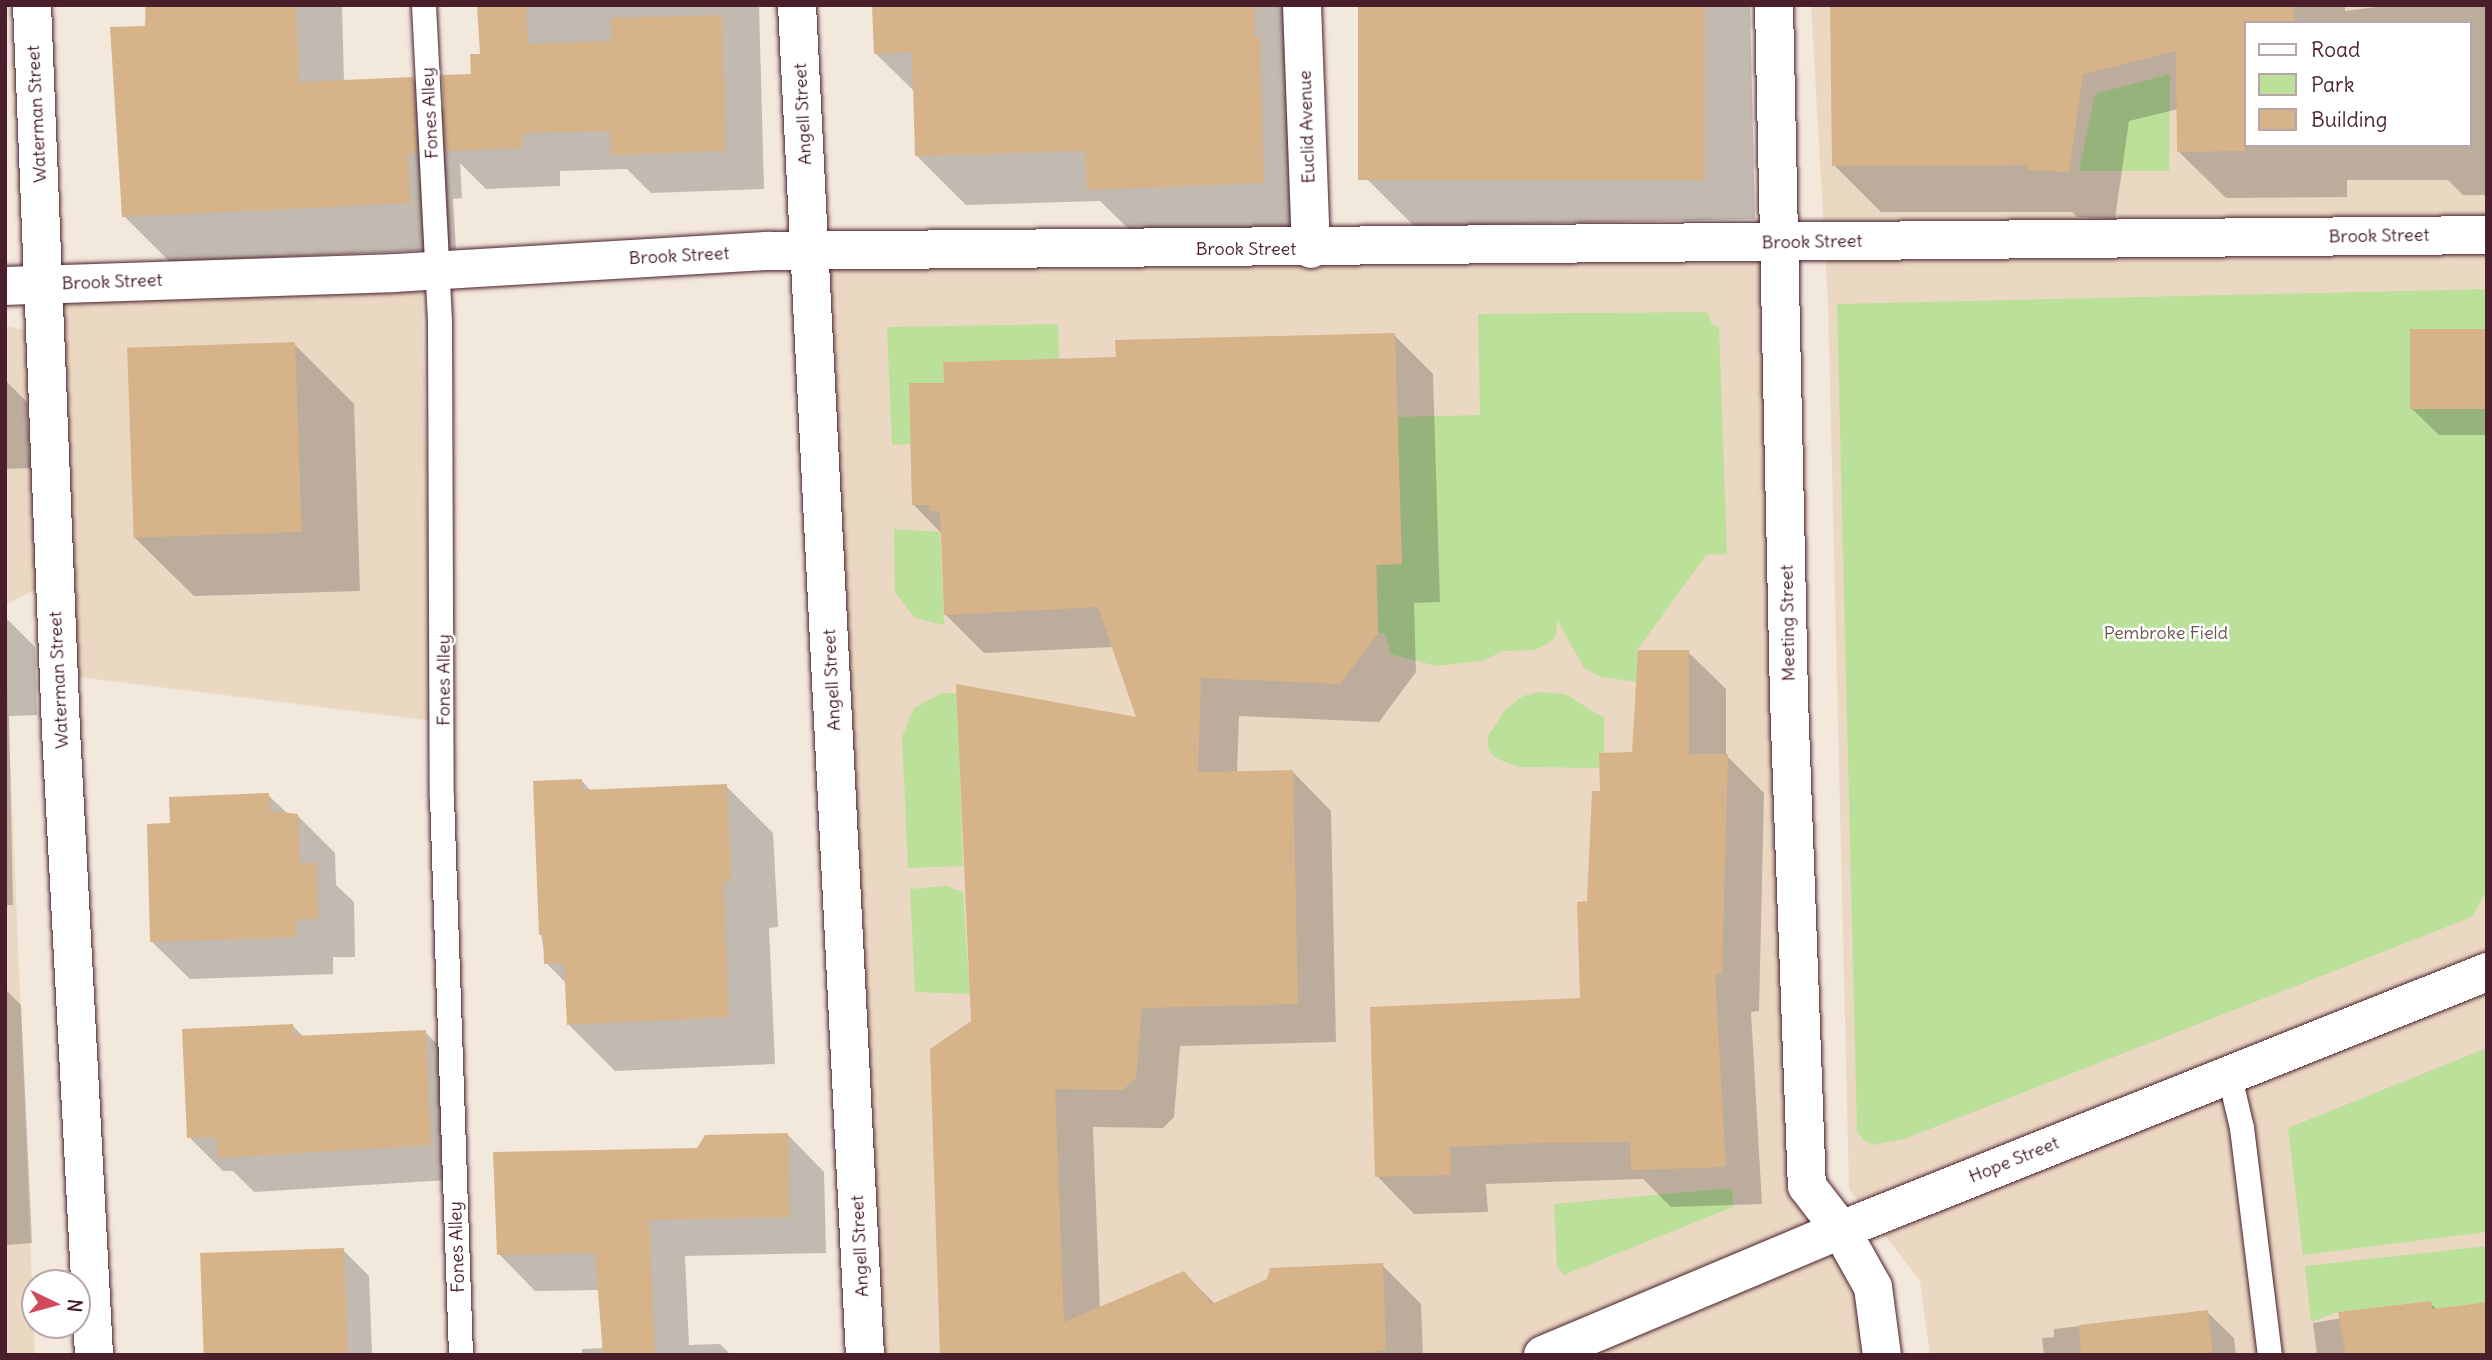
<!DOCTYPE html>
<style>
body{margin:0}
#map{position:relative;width:2492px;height:1360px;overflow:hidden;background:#f3e8dc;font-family:Delius,sans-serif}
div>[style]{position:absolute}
.built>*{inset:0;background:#ebd8c3}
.green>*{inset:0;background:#bbe09a}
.shadow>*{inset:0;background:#0003}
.building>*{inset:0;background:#d7b389;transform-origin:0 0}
.roads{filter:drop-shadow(0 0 2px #4a1f2b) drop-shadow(0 0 2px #4a1f2b)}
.service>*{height:24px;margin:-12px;padding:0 12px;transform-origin:12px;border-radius:12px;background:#fff}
.minor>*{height:38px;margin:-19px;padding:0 19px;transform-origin:19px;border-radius:19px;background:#fff}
.tertiary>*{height:38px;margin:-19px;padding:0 19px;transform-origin:19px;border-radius:19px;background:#fff}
.secondary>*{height:38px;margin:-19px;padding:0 19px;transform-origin:19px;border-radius:19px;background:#fff}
span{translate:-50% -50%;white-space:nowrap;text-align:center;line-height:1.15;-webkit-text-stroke:5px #fff;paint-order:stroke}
.street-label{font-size:18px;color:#4a1f2b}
.park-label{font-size:18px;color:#6c594c}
.frame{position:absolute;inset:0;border:7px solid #4a1f2b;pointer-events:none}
.legend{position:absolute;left:2244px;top:21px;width:228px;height:126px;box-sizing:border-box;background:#fff;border:2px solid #b7a5aa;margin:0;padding:9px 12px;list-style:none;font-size:21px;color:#4a1f2b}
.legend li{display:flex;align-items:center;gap:14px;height:35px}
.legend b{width:35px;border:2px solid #b7a5aa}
.north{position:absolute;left:21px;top:1269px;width:70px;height:70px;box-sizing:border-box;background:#fff;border:2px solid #b7a5aa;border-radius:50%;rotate:95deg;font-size:19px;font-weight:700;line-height:28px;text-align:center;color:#4a1f2b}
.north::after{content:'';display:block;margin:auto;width:24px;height:32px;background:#d1495b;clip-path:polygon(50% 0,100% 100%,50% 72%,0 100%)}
</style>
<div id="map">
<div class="built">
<i style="clip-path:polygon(evenodd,1811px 5px,2487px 5px,2487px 1355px,1930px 1355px,1920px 1281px,1849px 1189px,1828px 301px,1811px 5px,2245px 23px,2469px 23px,2469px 145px,2245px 145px,2245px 23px)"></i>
<i style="clip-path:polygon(1778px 243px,1807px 1186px,1882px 1355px,865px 1355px,810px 251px)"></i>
<i style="clip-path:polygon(421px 266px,433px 721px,62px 675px,55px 579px,5px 605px,5px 326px,49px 334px,51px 290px)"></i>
<i style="clip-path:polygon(5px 630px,35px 1355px,5px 1355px)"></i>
</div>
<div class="green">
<i style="clip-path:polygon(2170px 74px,2169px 171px,2079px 171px,2095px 94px)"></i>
<i style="clip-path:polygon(2487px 289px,2487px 891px,2472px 917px,1904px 1139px,1873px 1145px,1864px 1140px,1857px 1132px,1837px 304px)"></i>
<i style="clip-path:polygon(1707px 312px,1712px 324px,1719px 327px,1727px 554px,1706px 555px,1638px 649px,1637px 682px,1601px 677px,1584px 668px,1557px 620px,1556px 636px,1549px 643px,1535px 650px,1503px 651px,1482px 661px,1436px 666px,1391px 654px,1385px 633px,1378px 633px,1377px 565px,1402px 564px,1397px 417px,1480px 415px,1478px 314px)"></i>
<i style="clip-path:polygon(1058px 324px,1059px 359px,943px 362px,944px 383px,909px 384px,911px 444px,892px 445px,887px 327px)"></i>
<i style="clip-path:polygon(894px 529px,940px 532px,944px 625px,915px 618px,895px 592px)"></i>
<i style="clip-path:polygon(1540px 692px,1565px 694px,1604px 718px,1604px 753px,1599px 753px,1599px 768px,1519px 767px,1495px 758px,1488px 749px,1488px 736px,1505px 710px,1523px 696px)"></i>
<i style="clip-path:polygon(942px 693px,957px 693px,963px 866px,908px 868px,902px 737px,914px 708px)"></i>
<i style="clip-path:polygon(947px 886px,963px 892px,970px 994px,915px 992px,910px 889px)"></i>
<i style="clip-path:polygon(2487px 1048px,2487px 1232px,2303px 1255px,2288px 1128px)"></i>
<i style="clip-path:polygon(1732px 1188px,1733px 1207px,1564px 1275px,1557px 1267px,1554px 1204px)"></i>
<i style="clip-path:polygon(2487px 1246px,2487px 1302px,2432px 1309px,2430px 1301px,2338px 1312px,2311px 1322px,2305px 1266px)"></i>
</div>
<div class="shadow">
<i style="clip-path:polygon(147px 5px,342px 5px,344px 81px,412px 78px,446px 112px,473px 75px,481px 55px,479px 5px,759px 5px,764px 189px,651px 193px,627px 169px,560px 171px,560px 186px,486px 189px,460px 163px,462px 198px,453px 199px,456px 249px,170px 262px,124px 216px)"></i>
<i style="clip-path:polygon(873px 5px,1302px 5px,1313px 232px,1138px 238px,1100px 201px,966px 205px,917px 156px,915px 92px,875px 53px)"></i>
<i style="clip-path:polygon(1359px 5px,1750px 5px,1755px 219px,1414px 226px,1367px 179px)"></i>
<i style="clip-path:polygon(evenodd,1832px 5px,2345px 5px,2345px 11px,2392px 5px,2487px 5px,2487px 195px,2463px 195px,2448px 180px,2347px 180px,2347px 197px,2226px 198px,2178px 151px,2178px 109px,2129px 121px,2115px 219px,2077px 217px,2072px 212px,1881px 212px,1834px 165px,1832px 5px,2245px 23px,2469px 23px,2469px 145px,2245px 145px,2245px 23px)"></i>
<i style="clip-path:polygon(2487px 331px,2487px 435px,2439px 435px,2412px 409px)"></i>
<i style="clip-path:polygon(1394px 335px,1433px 374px,1440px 602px,1414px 603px,1416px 672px,1379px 722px,1239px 716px,1237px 773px,1293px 772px,1331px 811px,1336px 1042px,1180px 1046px,1174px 1117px,1163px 1128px,1093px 1127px,1100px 1309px,1184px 1273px,1215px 1304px,1382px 1265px,1421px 1304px,1423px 1355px,943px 1355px,1139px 719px,1114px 647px,984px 653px,946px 615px,942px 534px,913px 504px,945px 385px,1118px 359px)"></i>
<i style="clip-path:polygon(294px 344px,354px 404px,360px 591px,194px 596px,134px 537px)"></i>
<i style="clip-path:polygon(5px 380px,27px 402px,30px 468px,5px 469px)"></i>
<i style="clip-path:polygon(5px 617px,35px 647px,37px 715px,9px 716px,13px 905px,5px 905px)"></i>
<i style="clip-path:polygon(1688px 652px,1726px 689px,1726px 755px,1764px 793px,1759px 1011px,1751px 1012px,1762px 1204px,1671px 1207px,1643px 1179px,1486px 1184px,1488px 1212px,1414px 1214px,1377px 1176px,1582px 999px,1602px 793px,1633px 753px)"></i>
<i style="clip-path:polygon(582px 781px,592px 792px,726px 786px,773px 833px,778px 927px,769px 928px,775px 1064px,615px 1071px,568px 1024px,567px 984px,546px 963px,541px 934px)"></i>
<i style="clip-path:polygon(268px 795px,288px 814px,297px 815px,335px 853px,336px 885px,354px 902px,355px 957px,333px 957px,333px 974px,190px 979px,152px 942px,172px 825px)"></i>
<i style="clip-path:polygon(5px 989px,21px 1005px,32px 1243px,5px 1245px)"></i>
<i style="clip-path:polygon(293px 1026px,304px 1037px,425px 1032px,460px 1066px,464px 1179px,254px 1192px,233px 1171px,223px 1171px,189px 1137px)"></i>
<i style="clip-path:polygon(788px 1135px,824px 1172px,826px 1253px,685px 1256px,689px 1345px,720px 1344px,731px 1355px,582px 1355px,582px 1349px,604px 1348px,600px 1290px,535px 1291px,499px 1254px,698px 1150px)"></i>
<i style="clip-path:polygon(343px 1250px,369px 1276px,372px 1355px,205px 1355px)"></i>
<i style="clip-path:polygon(2430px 1303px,2487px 1355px,2317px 1355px,2313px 1323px)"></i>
<i style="clip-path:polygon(2207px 1312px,2234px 1338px,2236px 1355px,2044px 1355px,2042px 1338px,2054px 1337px,2054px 1329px)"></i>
</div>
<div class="building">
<i style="clip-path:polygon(145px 5px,296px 5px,299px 82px,413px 77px,417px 153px,408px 153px,410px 203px,122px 217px,110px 27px,146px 26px)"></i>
<i style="clip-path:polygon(477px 5px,526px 5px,528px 44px,612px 41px,611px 18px,722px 15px,726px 151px,611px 155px,610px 131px,522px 133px,523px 148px,446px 151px,442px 75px,471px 74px,470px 54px,480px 54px)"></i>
<i style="clip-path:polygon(872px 5px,1254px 5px,1255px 36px,1260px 36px,1264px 183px,1087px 190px,1085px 151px,915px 156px,912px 52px,874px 54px)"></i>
<i style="left:1358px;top:5px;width:347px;height:175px"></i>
<i style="clip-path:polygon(1830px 5px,2293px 5px,2295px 22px,2245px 23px,2245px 151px,2177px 152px,2176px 51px,2083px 74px,2069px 172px,2028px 170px,2028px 165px,1832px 166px)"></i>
<i style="left:2410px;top:329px;width:77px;height:80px"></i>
<i style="clip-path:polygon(1395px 333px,1402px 564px,1376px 565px,1378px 633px,1340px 684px,1201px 678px,1198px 772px,1293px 770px,1298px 1004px,1142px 1008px,1136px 1078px,1123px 1090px,1055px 1089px,1064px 1322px,1184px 1271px,1212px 1304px,1267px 1279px,1270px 1268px,1383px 1263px,1386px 1350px,1341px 1355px,940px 1355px,930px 1049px,971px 1021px,956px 684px,1136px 717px,1098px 607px,944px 615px,940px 511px,930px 511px,929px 505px,912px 505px,909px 383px,944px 383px,943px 362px,1116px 357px,1115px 340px)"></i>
<i style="left:295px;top:342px;width:190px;height:168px;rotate:88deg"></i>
<i style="clip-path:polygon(1638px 650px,1689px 650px,1689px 754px,1728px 754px,1722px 974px,1715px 975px,1726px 1167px,1631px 1170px,1630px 1142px,1540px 1143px,1450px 1147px,1451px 1175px,1375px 1177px,1370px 1007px,1580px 998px,1577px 902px,1587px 901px,1592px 791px,1600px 791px,1599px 753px,1632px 752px)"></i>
<i style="clip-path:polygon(582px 779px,582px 790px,727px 784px,731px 881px,723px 881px,729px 1017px,567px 1025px,564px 963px,544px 964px,543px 935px,539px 935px,533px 781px)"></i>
<i style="clip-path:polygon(269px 793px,270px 811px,298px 814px,300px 863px,317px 863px,318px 919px,296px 920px,296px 937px,150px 942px,147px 824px,170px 823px,169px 797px)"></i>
<i style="clip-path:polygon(293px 1024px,294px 1036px,426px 1030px,431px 1145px,218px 1158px,217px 1137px,187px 1138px,182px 1029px)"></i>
<i style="clip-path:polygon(788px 1133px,790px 1217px,649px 1220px,655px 1355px,603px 1355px,595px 1253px,497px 1255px,493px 1152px,697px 1148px,705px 1135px)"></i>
<i style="left:344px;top:1248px;width:107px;height:144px;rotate:88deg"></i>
<i style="clip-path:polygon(2431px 1301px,2432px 1309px,2487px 1302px,2487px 1355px,2346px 1355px,2338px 1312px)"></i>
<i style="clip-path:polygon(2208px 1310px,2213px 1355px,2081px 1355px,2079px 1325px)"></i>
</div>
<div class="roads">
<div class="service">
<i style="left:424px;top:5px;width:318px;rotate:87.1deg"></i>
<i style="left:440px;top:323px;width:474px;rotate:89.8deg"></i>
<i style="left:442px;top:797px;width:558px;rotate:88.05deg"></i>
<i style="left:2229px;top:1073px;width:57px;rotate:76.7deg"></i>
<i style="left:2242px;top:1128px;width:229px;rotate:83deg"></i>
</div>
<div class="minor">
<i style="left:1302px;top:5px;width:244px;rotate:87.9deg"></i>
<i style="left:1774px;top:5px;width:694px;rotate:88.76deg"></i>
<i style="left:1789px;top:699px;width:487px;rotate:87.9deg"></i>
<i style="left:1807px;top:1186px;width:56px;rotate:52.3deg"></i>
<i style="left:1841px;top:1230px;width:65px;rotate:60.7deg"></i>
<i style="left:1873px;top:1287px;width:69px;rotate:82.5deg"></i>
</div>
<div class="tertiary">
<i style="left:5px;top:286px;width:390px;rotate:-1.9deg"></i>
<i style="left:395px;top:273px;width:373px;rotate:-3.4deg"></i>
<i style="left:767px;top:251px;width:1720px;rotate:-0.53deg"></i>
<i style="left:1543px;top:1355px;width:323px;rotate:-22.8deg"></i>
<i style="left:1841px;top:1230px;width:696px;rotate:-21.77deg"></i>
</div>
<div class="secondary">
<i style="left:32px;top:5px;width:727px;rotate:87.71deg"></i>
<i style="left:61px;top:731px;width:625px;rotate:86.97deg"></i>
<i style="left:797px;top:5px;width:1352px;rotate:87.12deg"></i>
</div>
</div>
<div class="street-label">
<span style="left:430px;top:113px;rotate:-93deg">Fones Alley</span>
<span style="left:37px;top:114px;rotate:-93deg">Waterman Street</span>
<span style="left:803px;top:114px;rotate:-93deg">Angell Street</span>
<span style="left:1307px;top:127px;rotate:-92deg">Euclid Avenue</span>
<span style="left:2379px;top:236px;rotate:-1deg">Brook Street</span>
<span style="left:1812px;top:242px;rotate:-1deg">Brook Street</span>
<span style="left:1246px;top:249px">Brook Street</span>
<span style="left:679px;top:256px;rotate:-3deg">Brook Street</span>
<span style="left:112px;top:282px;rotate:-2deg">Brook Street</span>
<span style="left:1788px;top:623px;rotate:-91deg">Meeting Street</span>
<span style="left:59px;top:680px;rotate:-93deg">Waterman Street</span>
<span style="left:444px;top:680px;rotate:-90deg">Fones Alley</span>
<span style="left:832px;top:680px;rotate:-93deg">Angell Street</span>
<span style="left:2014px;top:1160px;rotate:-22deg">Hope Street</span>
<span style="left:860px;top:1246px;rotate:-93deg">Angell Street</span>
<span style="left:457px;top:1247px;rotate:-92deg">Fones Alley</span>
</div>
<div class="park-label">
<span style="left:2166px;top:633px">Pembroke Field</span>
</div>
<div class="frame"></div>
<ul class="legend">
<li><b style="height:9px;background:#fff"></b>Road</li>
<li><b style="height:19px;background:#bbe09a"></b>Park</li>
<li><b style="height:19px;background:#d7b389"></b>Building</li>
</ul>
<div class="north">N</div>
</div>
